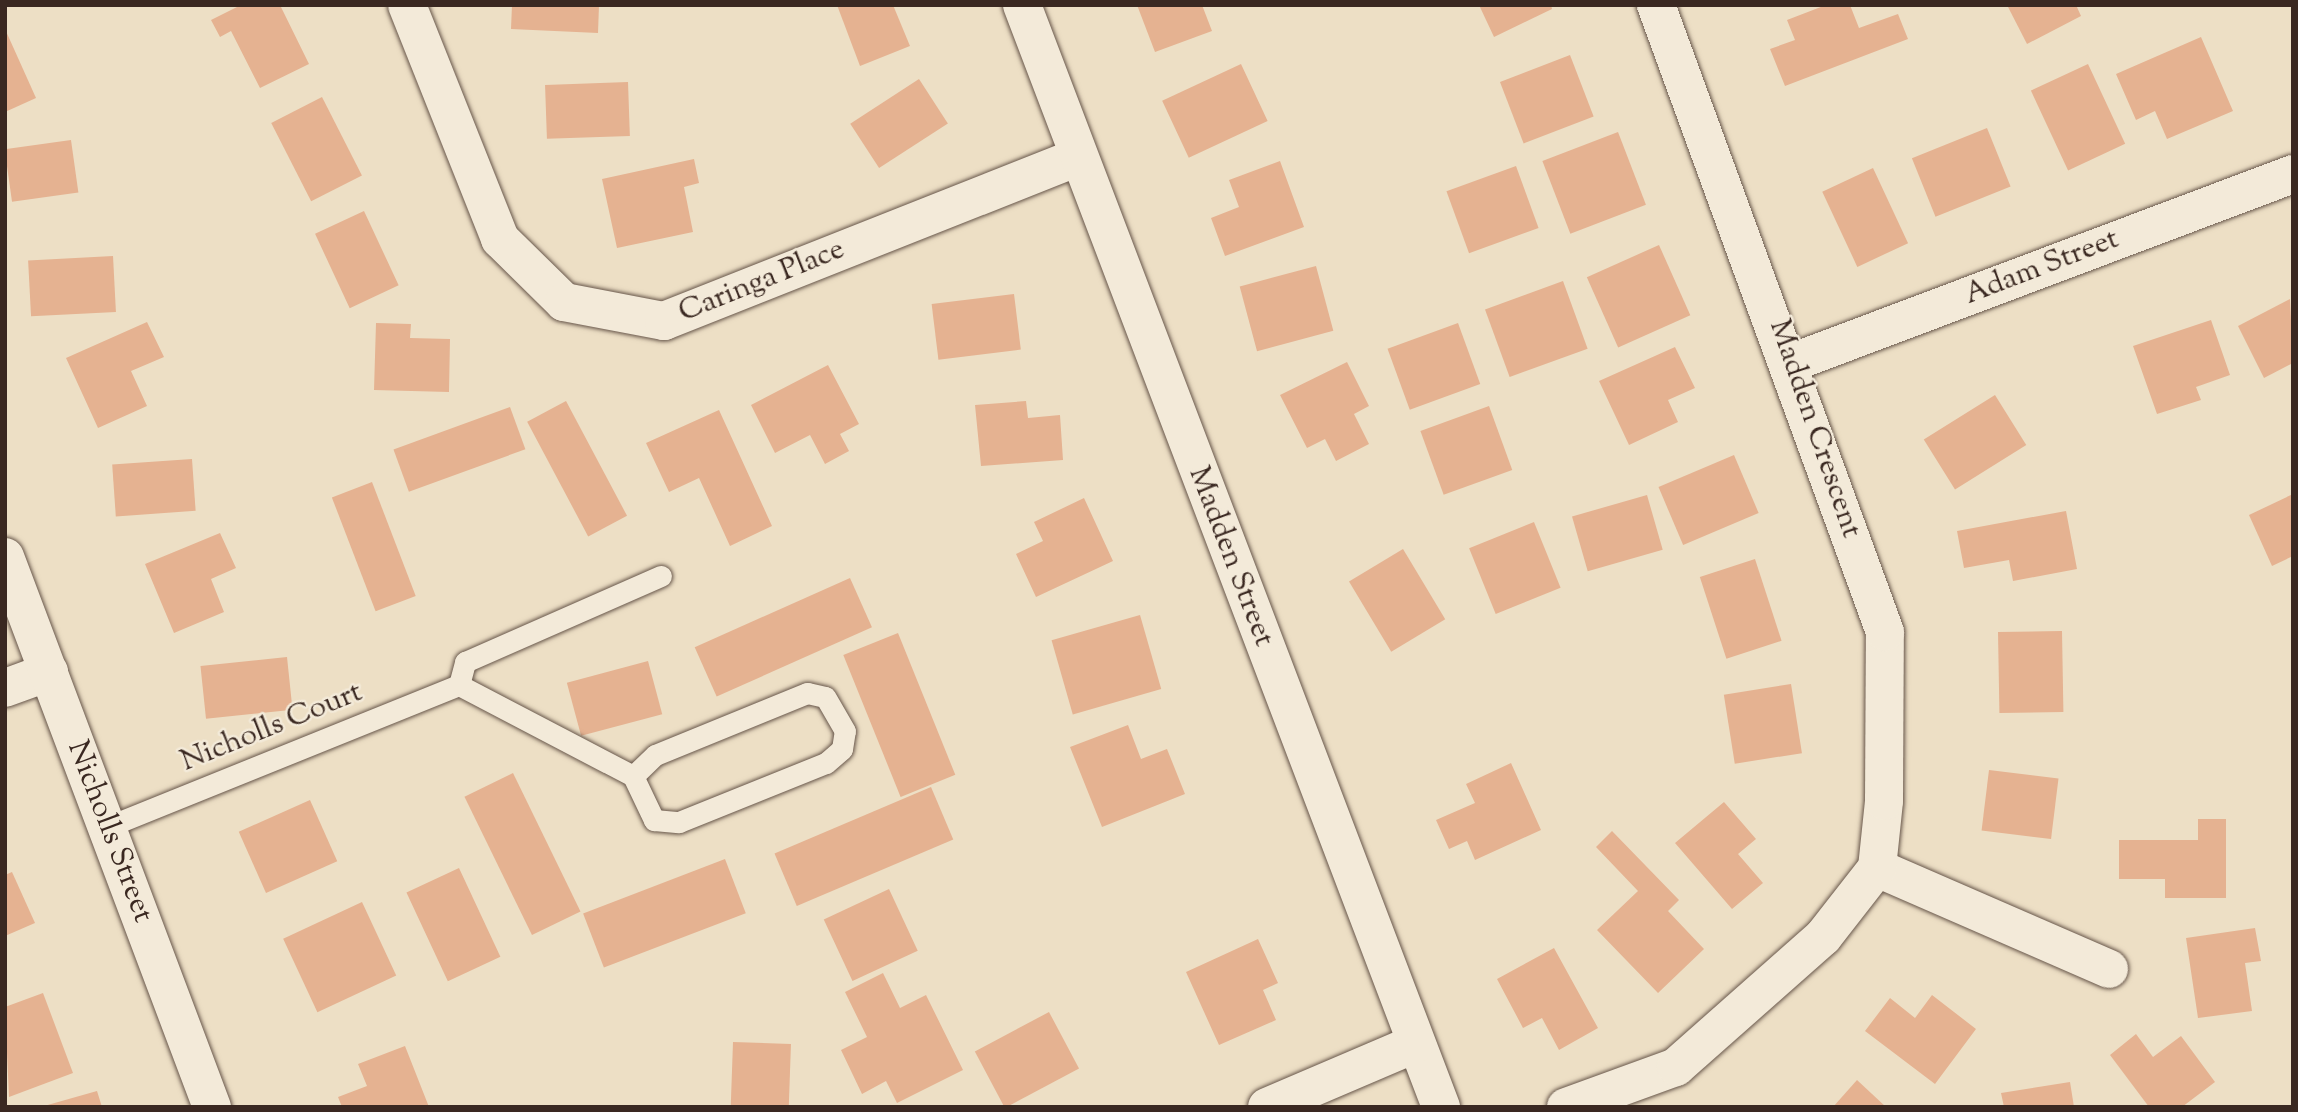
<!DOCTYPE html>
<style>
body{margin:0}
#map{position:relative;width:2298px;height:1112px;overflow:hidden;background:#eddfc5;font-family:"Sorts Mill Goudy",serif}
div>[style]{position:absolute}
.building>*{inset:0;background:#e5b291;transform-origin:0 0}
.roads{filter:drop-shadow(0 0 2px #67564a) drop-shadow(0 0 2px #67564a)}
.lane>*{height:21px;margin:-10.5px;padding:0 10.5px;transform-origin:10.5px;border-radius:10.5px;background:#f3ead9}
.street>*{height:38px;margin:-19px;padding:0 19px;transform-origin:19px;border-radius:19px;background:#f3ead9}
.secondary>*{height:38px;margin:-19px;padding:0 19px;transform-origin:19px;border-radius:19px;background:#f3ead9}
span{translate:-50% -50%;white-space:nowrap;text-align:center;line-height:1.15;-webkit-text-stroke:5px #f3ead9;paint-order:stroke}
.street-label{font-size:30px;color:#3a2821}
.frame{position:absolute;inset:0;border:7px solid #3a2821;pointer-events:none}
</style>
<div id="map">
<div class="building">
<i style="clip-path:polygon(241px 5px,280px 5px,309px 64px,260px 88px,231px 31px,220px 37px,211px 20px)"></i>
<i style="clip-path:polygon(512px 5px,599px 5px,598px 33px,511px 29px)"></i>
<i style="clip-path:polygon(837px 5px,893px 5px,910px 46px,860px 66px)"></i>
<i style="clip-path:polygon(1137px 5px,1202px 5px,1212px 31px,1155px 52px)"></i>
<i style="clip-path:polygon(1479px 5px,1551px 5px,1552px 9px,1494px 37px)"></i>
<i style="clip-path:polygon(1826px 5px,1850px 5px,1859px 28px,1898px 14px,1908px 39px,1785px 86px,1770px 49px,1795px 40px,1787px 20px)"></i>
<i style="clip-path:polygon(2007px 5px,2076px 5px,2081px 16px,2027px 44px)"></i>
<i style="clip-path:polygon(5px 29px,36px 98px,5px 112px)"></i>
<i style="clip-path:polygon(2201px 37px,2233px 111px,2167px 139px,2155px 111px,2136px 120px,2116px 74px)"></i>
<i style="left:1570px;top:55px;width:66px;height:75px;rotate:69deg"></i>
<i style="left:1241px;top:64px;width:63px;height:87px;rotate:65deg"></i>
<i style="left:2088px;top:64px;width:88px;height:63px;rotate:65deg"></i>
<i style="left:919px;top:79px;width:53px;height:82px;rotate:57deg"></i>
<i style="left:628px;top:82px;width:54px;height:83px;rotate:88deg"></i>
<i style="left:322px;top:97px;width:88px;height:57px;rotate:63deg"></i>
<i style="left:1987px;top:128px;width:63px;height:81px;rotate:68deg"></i>
<i style="left:1618px;top:132px;width:78px;height:81px;rotate:69deg"></i>
<i style="left:71px;top:140px;width:53px;height:67px;rotate:82deg"></i>
<i style="clip-path:polygon(694px 159px,699px 183px,684px 187px,693px 232px,617px 248px,602px 179px)"></i>
<i style="clip-path:polygon(1280px 161px,1304px 227px,1225px 256px,1211px 218px,1239px 207px,1229px 180px)"></i>
<i style="left:1516px;top:166px;width:66px;height:74px;rotate:70deg"></i>
<i style="left:1873px;top:168px;width:83px;height:56px;rotate:65deg"></i>
<i style="left:364px;top:211px;width:82px;height:54px;rotate:65deg"></i>
<i style="left:1659px;top:245px;width:77px;height:79px;rotate:66deg"></i>
<i style="left:113px;top:256px;width:56px;height:85px;rotate:87deg"></i>
<i style="left:1316px;top:266px;width:67px;height:79px;rotate:75deg"></i>
<i style="left:1563px;top:281px;width:72px;height:83px;rotate:70deg"></i>
<i style="left:1014px;top:294px;width:56px;height:83px;rotate:83deg"></i>
<i style="clip-path:polygon(2290px 299px,2293px 363px,2264px 378px,2238px 326px)"></i>
<i style="clip-path:polygon(2211px 320px,2230px 375px,2196px 387px,2201px 400px,2157px 414px,2133px 346px)"></i>
<i style="clip-path:polygon(147px 322px,164px 357px,131px 371px,147px 406px,98px 428px,66px 358px)"></i>
<i style="clip-path:polygon(376px 323px,411px 324px,410px 338px,450px 339px,449px 392px,374px 390px)"></i>
<i style="left:1458px;top:323px;width:65px;height:75px;rotate:70deg"></i>
<i style="clip-path:polygon(1675px 347px,1695px 388px,1668px 400px,1678px 422px,1629px 445px,1599px 381px)"></i>
<i style="clip-path:polygon(1347px 362px,1369px 406px,1354px 414px,1369px 444px,1336px 461px,1325px 439px,1307px 448px,1280px 395px)"></i>
<i style="clip-path:polygon(828px 365px,859px 424px,840px 434px,849px 451px,825px 464px,810px 435px,775px 453px,751px 405px)"></i>
<i style="left:1995px;top:395px;width:59px;height:84px;rotate:58deg"></i>
<i style="left:566px;top:401px;width:130px;height:44px;rotate:62deg"></i>
<i style="clip-path:polygon(1026px 401px,1028px 418px,1060px 415px,1063px 460px,981px 466px,975px 405px)"></i>
<i style="left:1489px;top:406px;width:68px;height:73px;rotate:70deg"></i>
<i style="left:510px;top:407px;width:45px;height:124px;rotate:70deg"></i>
<i style="clip-path:polygon(719px 410px,772px 526px,730px 546px,699px 478px,669px 492px,646px 443px)"></i>
<i style="left:1734px;top:455px;width:63px;height:82px;rotate:67deg"></i>
<i style="left:192px;top:459px;width:52px;height:80px;rotate:86deg"></i>
<i style="left:372px;top:482px;width:122px;height:43px;rotate:69deg"></i>
<i style="clip-path:polygon(2293px 494px,2293px 556px,2272px 566px,2249px 515px)"></i>
<i style="left:1647px;top:495px;width:57px;height:78px;rotate:74deg"></i>
<i style="clip-path:polygon(1084px 498px,1113px 561px,1036px 597px,1016px 554px,1043px 541px,1034px 522px)"></i>
<i style="clip-path:polygon(2066px 511px,2077px 569px,2013px 581px,2009px 560px,1964px 568px,1957px 531px)"></i>
<i style="left:1534px;top:522px;width:71px;height:70px;rotate:68deg"></i>
<i style="clip-path:polygon(220px 533px,236px 568px,211px 579px,224px 612px,174px 633px,145px 564px)"></i>
<i style="left:1403px;top:549px;width:82px;height:63px;rotate:59deg"></i>
<i style="left:1755px;top:559px;width:86px;height:58px;rotate:72deg"></i>
<i style="left:850px;top:578px;width:54px;height:170px;rotate:66deg"></i>
<i style="left:1140px;top:615px;width:77px;height:92px;rotate:74deg"></i>
<i style="left:2062px;top:631px;width:81px;height:64px;rotate:89deg"></i>
<i style="left:898px;top:633px;width:153px;height:59px;rotate:68deg"></i>
<i style="left:287px;top:657px;width:53px;height:87px;rotate:84deg"></i>
<i style="left:648px;top:661px;width:55px;height:84px;rotate:75deg"></i>
<i style="left:1791px;top:684px;width:70px;height:68px;rotate:81deg"></i>
<i style="clip-path:polygon(1128px 725px,1141px 759px,1167px 749px,1185px 794px,1102px 827px,1070px 747px)"></i>
<i style="clip-path:polygon(1511px 763px,1541px 830px,1475px 860px,1467px 841px,1449px 849px,1436px 820px,1475px 803px,1466px 784px)"></i>
<i style="left:1989px;top:770px;width:70px;height:61px;rotate:7deg"></i>
<i style="left:513px;top:773px;width:154px;height:54px;rotate:64deg"></i>
<i style="left:931px;top:787px;width:57px;height:170px;rotate:67deg"></i>
<i style="left:310px;top:800px;width:67px;height:78px;rotate:66deg"></i>
<i style="clip-path:polygon(1724px 802px,1756px 839px,1738px 854px,1763px 883px,1732px 909px,1675px 843px)"></i>
<i style="clip-path:polygon(2198px 819px,2226px 819px,2226px 898px,2165px 898px,2165px 879px,2119px 879px,2119px 840px,2198px 840px)"></i>
<i style="clip-path:polygon(1612px 831px,1679px 900px,1668px 911px,1704px 949px,1658px 993px,1597px 930px,1638px 891px,1596px 847px)"></i>
<i style="left:725px;top:859px;width:58px;height:152px;rotate:69deg"></i>
<i style="left:459px;top:868px;width:98px;height:58px;rotate:65deg"></i>
<i style="clip-path:polygon(12px 872px,35px 923px,5px 936px,5px 875px)"></i>
<i style="left:889px;top:889px;width:68px;height:72px;rotate:65deg"></i>
<i style="left:362px;top:902px;width:81px;height:87px;rotate:65deg"></i>
<i style="clip-path:polygon(2255px 928px,2261px 961px,2245px 963px,2252px 1011px,2198px 1018px,2186px 938px)"></i>
<i style="clip-path:polygon(1258px 939px,1278px 983px,1263px 990px,1276px 1020px,1219px 1045px,1186px 972px)"></i>
<i style="clip-path:polygon(1554px 948px,1598px 1028px,1559px 1050px,1542px 1018px,1523px 1028px,1497px 979px)"></i>
<i style="clip-path:polygon(883px 973px,900px 1008px,926px 995px,963px 1070px,897px 1103px,886px 1081px,862px 1094px,841px 1050px,867px 1037px,845px 992px)"></i>
<i style="clip-path:polygon(43px 993px,73px 1073px,9px 1097px,5px 1007px)"></i>
<i style="clip-path:polygon(1932px 995px,1976px 1029px,1935px 1084px,1865px 1031px,1890px 998px,1915px 1018px)"></i>
<i style="left:1049px;top:1012px;width:64px;height:84px;rotate:62deg"></i>
<i style="clip-path:polygon(2136px 1034px,2153px 1057px,2181px 1036px,2215px 1082px,2182px 1107px,2149px 1107px,2110px 1055px)"></i>
<i style="left:733px;top:1042px;width:58px;height:65px;rotate:2deg"></i>
<i style="clip-path:polygon(405px 1046px,429px 1107px,342px 1107px,338px 1097px,367px 1086px,358px 1064px)"></i>
<i style="clip-path:polygon(1857px 1080px,1886px 1107px,1833px 1107px)"></i>
<i style="clip-path:polygon(2070px 1082px,2074px 1107px,2004px 1107px,2001px 1093px)"></i>
<i style="clip-path:polygon(97px 1091px,102px 1107px,44px 1107px,44px 1106px)"></i>
</div>
<div class="roads">
<div class="lane">
<i style="left:459px;top:685px;width:196px;rotate:27.6deg"></i>
<i style="left:633px;top:776px;width:49px;rotate:64.5deg"></i>
<i style="left:654px;top:820px;width:25px;rotate:5deg"></i>
<i style="left:679px;top:822px;width:158px;rotate:-21.9deg"></i>
<i style="left:826px;top:763px;width:21px;rotate:-41deg"></i>
<i style="left:842px;top:749px;width:18px;rotate:-81deg"></i>
<i style="left:845px;top:731px;width:39px;rotate:-120deg"></i>
<i style="left:825px;top:697px;width:18px;rotate:-167deg"></i>
<i style="left:807px;top:693px;width:164px;rotate:157.8deg"></i>
<i style="left:655px;top:755px;width:30px;rotate:136deg"></i>
<i style="left:107px;top:827px;width:380px;rotate:-22deg"></i>
<i style="left:459px;top:685px;width:24px;rotate:-75deg"></i>
<i style="left:465px;top:662px;width:214px;rotate:-23.7deg"></i>
</div>
<div class="street">
<i style="left:407px;top:5px;width:252px;rotate:68.3deg"></i>
<i style="left:500px;top:239px;width:90px;rotate:44.5deg"></i>
<i style="left:564px;top:302px;width:102px;rotate:10.8deg"></i>
<i style="left:664px;top:321px;width:445px;rotate:-21.6deg"></i>
<i style="left:1022px;top:5px;width:1179px;rotate:69.18deg"></i>
<i style="left:1791px;top:363px;width:536px;rotate:-20.63deg"></i>
<i style="left:5px;top:688px;width:47px;rotate:-20deg"></i>
<i style="left:1877px;top:868px;width:253px;rotate:23.5deg"></i>
<i style="left:1267px;top:1107px;width:161px;rotate:-23.1deg"></i>
<i style="left:1566px;top:1107px;width:117px;rotate:-20deg"></i>
<i style="left:1676px;top:1067px;width:196px;rotate:-41.5deg"></i>
<i style="left:1823px;top:937px;width:88px;rotate:-52deg"></i>
<i style="left:1877px;top:868px;width:67px;rotate:-84deg"></i>
<i style="left:1884px;top:801px;width:169px;rotate:-89.7deg"></i>
<i style="left:1885px;top:632px;width:668px;rotate:-110.06deg"></i>
</div>
<div class="secondary">
<i style="left:5px;top:557px;width:588px;rotate:69.38deg"></i>
</div>
</div>
<div class="street-label">
<span style="left:2042px;top:268px;rotate:-21deg">Adam Street</span>
<span style="left:762px;top:282px;rotate:-22deg">Caringa Place</span>
<span style="left:1814px;top:429px;rotate:71deg">Madden Crescent</span>
<span style="left:1230px;top:557px;rotate:69deg">Madden Street</span>
<span style="left:272px;top:728px;rotate:-22deg">Nicholls Court</span>
<span style="left:109px;top:832px;rotate:69deg">Nicholls Street</span>
</div>
<div class="frame"></div>
</div>
